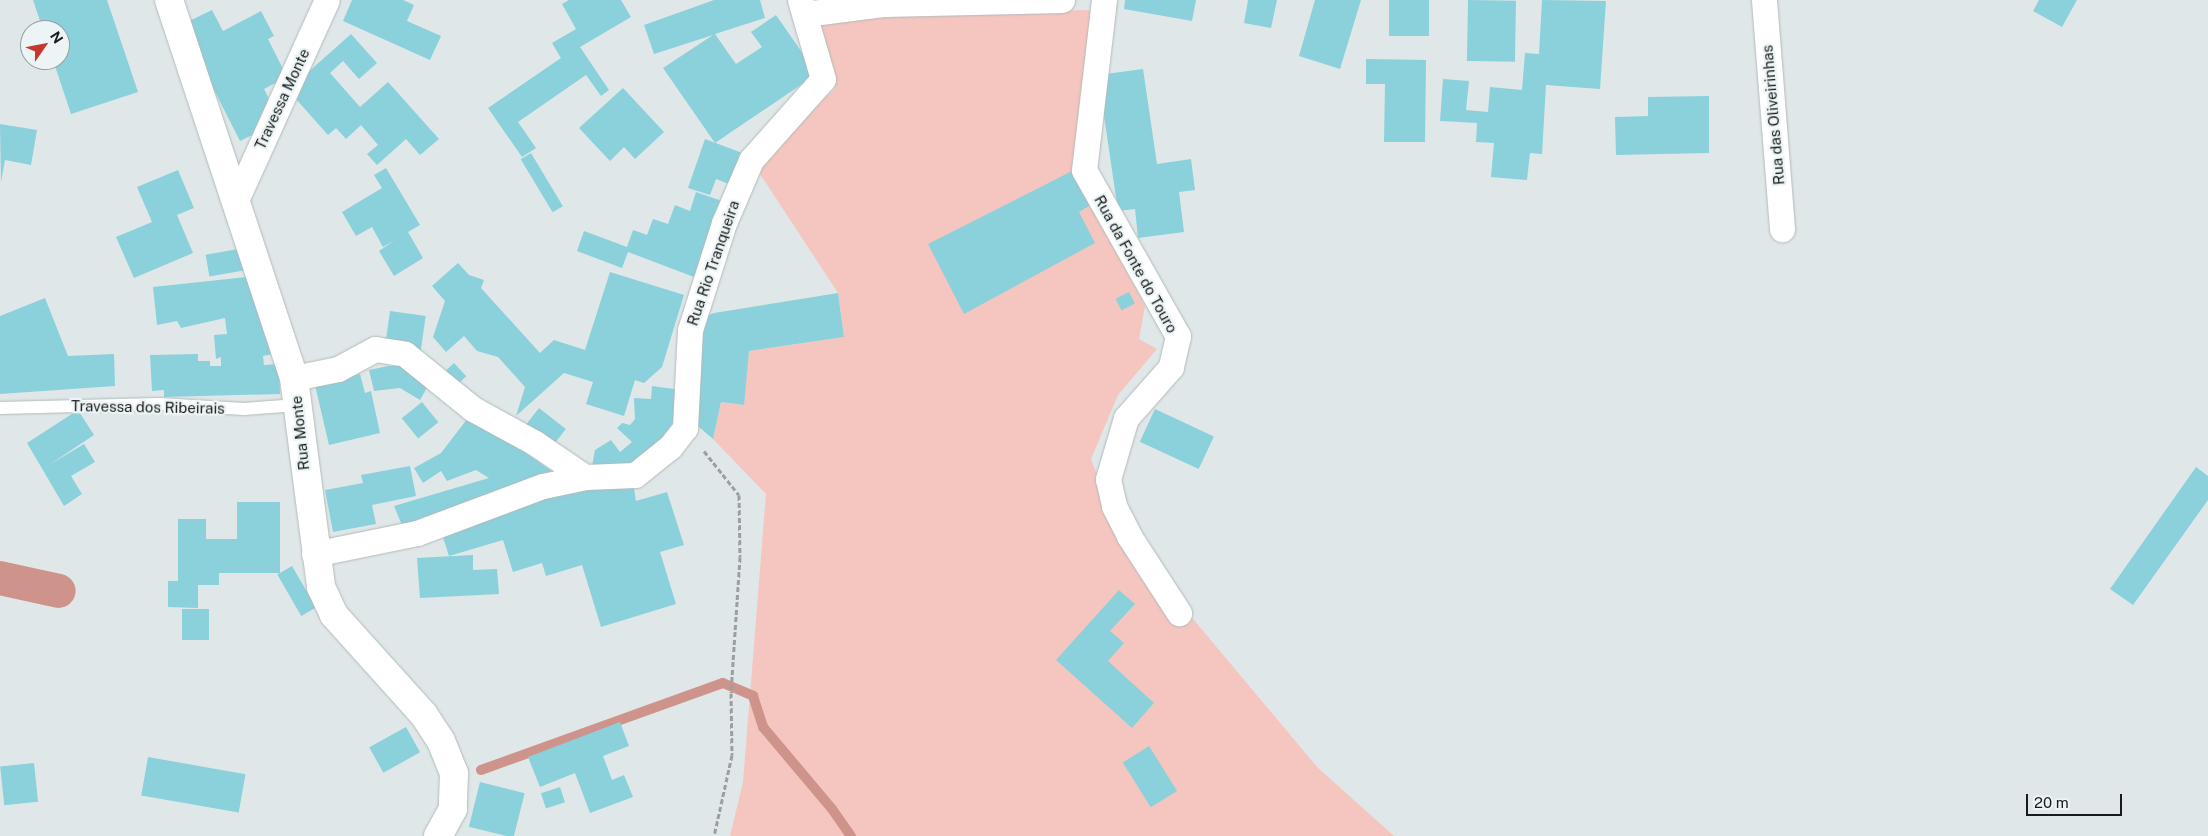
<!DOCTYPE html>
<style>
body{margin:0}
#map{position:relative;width:2208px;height:836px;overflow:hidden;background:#e0e7e8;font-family:"Public Sans",sans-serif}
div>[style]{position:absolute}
.green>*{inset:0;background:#f5c6bf}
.stream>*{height:10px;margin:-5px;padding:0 5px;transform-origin:5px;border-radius:5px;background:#ce948b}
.canal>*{height:34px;margin:-17px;padding:0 17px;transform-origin:17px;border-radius:17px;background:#ce948b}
.building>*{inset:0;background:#8ad1dc;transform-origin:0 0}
.path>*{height:3px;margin-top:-1.5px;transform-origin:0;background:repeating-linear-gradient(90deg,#9aa0a0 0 5px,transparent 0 7.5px)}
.roads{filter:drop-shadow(0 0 1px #b3babb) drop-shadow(0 0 1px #b3babb)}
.lane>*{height:12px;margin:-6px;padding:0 6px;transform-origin:6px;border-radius:6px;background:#fff}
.street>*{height:25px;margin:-12.5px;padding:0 12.5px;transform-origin:12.5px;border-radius:12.5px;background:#fff}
.secondary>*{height:28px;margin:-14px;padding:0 14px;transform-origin:14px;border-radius:14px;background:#fff}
span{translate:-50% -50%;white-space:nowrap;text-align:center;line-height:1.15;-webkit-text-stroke:4.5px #edf4f6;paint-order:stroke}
.street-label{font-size:15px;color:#181b1b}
.north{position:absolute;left:20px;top:20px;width:50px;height:50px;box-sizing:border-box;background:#edf4f6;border:1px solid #989d9e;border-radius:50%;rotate:57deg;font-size:14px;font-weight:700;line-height:20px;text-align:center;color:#181b1b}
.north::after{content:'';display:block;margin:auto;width:18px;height:22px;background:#c6382e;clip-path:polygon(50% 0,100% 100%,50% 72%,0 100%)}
.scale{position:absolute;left:2026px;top:794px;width:96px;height:22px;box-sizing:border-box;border:2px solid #181b1b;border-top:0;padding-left:6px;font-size:15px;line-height:18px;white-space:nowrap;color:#181b1b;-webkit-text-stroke:4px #edf4f6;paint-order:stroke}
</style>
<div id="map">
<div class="green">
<i style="clip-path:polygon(1094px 10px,1091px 205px,1145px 306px,1139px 339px,1157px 349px,1118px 395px,1091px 459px,1117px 528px,1317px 767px,1394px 836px,730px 836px,743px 782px,766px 494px,713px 439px,721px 402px,743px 405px,749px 351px,844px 337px,838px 293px,758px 171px,813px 108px,835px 89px,818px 27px,831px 17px,884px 13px)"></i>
</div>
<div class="stream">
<i style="left:481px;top:770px;width:257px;rotate:-19.8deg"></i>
<i style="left:723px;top:683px;width:33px;rotate:23deg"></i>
<i style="left:753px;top:696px;width:33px;rotate:72deg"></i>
<i style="left:763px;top:727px;width:107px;rotate:49.9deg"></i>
<i style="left:832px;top:809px;width:33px;rotate:55deg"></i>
</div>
<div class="canal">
<i style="left:0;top:578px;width:60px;rotate:12.4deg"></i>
</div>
<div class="building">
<i style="clip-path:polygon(33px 0,107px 0,138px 92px,71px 114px,53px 60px,60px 60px,60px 30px,43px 30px)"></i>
<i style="clip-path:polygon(352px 0,403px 0,414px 5px,407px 21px,441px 36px,430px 60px,343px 21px)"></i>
<i style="clip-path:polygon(569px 0,621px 0,631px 17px,580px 47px,609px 90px,601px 96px,586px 75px,518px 122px,536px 148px,522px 157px,488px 108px,561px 58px,552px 43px,576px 29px,562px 4px)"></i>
<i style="clip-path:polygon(714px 0,760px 0,765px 18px,715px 34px,736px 64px,762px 47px,751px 32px,776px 15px,817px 74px,715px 143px,663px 68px,713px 35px,654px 54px,644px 25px)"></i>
<i style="clip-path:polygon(1125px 0,1196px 0,1192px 21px,1124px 9px)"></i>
<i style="clip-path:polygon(1248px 0,1277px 0,1271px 28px,1244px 23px)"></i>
<i style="clip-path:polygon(1315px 0,1361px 0,1340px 69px,1299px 56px)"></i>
<i style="left:1389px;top:0;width:40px;height:36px"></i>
<i style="left:1468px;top:0;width:48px;height:61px;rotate:1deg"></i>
<i style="clip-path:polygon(1542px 0,1606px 1px,1600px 89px,1546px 85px,1542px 154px,1530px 153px,1527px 180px,1491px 177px,1494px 143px,1476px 142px,1477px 123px,1440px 121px,1443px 79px,1469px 81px,1466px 110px,1488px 112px,1490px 87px,1522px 90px,1525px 53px,1539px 54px)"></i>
<i style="clip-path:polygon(2039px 0,2077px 0,2062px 27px,2033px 11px)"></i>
<i style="clip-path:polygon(212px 10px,223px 31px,261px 11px,274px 36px,268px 39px,287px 77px,264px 89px,280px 121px,240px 141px,181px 25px)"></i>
<i style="clip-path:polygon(351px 34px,377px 63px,359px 79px,343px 61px,330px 73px,360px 107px,388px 82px,439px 139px,420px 155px,406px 139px,377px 165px,367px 154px,378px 145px,361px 125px,346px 139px,336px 128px,328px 135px,288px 90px)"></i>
<i style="clip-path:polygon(1366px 59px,1426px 60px,1425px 142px,1384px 142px,1385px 84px,1366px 84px)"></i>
<i style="clip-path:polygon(1143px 69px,1157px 164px,1191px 159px,1195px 190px,1179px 192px,1184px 232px,1138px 238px,1135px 209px,1118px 211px,1098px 75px)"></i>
<i style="clip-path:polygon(623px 88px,664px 132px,635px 159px,624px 147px,610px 161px,579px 128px)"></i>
<i style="clip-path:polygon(1709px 96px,1709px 153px,1616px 155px,1615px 117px,1648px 116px,1648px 97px)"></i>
<i style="clip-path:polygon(0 124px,37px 130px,31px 165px,5px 160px,1px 182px)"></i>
<i style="clip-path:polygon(705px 139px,745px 154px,734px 186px,716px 179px,710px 195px,688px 188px)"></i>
<i style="left:531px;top:153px;width:62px;height:12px;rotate:59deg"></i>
<i style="clip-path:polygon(386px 168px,420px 225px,408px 232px,423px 258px,394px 276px,379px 251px,395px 240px,383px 247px,372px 227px,356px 236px,342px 212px,382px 188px,374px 175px)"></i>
<i style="clip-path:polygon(178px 170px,194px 208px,177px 215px,193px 253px,134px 278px,116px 237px,152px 222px,137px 187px)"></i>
<i style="clip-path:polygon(1072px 171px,1094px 203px,1079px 212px,1095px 243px,964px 314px,928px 244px)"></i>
<i style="clip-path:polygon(696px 192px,722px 201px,694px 277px,628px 252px,622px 268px,577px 251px,584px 231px,627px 247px,633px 230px,647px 235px,653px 219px,668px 224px,675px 205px,690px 211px)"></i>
<i style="left:244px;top:248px;width:22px;height:39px;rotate:80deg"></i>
<i style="clip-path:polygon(458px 263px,469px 275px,484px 280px,481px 288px,540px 353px,554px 340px,585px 350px,610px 272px,684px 295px,662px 367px,644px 383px,635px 380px,624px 416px,586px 404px,593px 382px,564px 373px,516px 416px,525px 387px,498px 357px,477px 351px,464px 336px,446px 352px,433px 337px,445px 301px,432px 286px)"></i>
<i style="clip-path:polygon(257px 276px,277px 353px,263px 356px,264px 365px,279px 364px,280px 394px,164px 397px,164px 390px,152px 391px,150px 355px,198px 354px,198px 361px,210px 361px,210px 366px,221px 366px,221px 357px,216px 359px,214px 335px,227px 334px,225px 318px,181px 328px,177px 321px,157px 325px,153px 287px)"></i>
<i style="left:1129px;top:292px;width:13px;height:15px;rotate:63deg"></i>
<i style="clip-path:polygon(838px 293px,844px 337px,749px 351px,744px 405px,721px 402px,713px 439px,692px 421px,701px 318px,714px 313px)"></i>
<i style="clip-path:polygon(45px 298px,68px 356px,114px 354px,115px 386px,0 394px,0 316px)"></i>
<i style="left:390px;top:311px;width:36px;height:35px;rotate:8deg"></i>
<i style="left:454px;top:363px;width:18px;height:21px;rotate:47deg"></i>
<i style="clip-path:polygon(388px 366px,405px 366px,429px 384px,420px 400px,400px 388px,374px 391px,369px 370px)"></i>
<i style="clip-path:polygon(360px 374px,365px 393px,371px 391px,380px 433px,329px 445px,315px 385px)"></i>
<i style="clip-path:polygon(652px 386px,681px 390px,670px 438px,643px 463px,592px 466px,595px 450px,611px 440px,620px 452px,632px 442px,617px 428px,622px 423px,630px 425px,635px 419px,634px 398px,651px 399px)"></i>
<i style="left:422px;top:402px;width:26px;height:26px;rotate:51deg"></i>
<i style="left:539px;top:408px;width:34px;height:26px;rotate:38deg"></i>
<i style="left:1155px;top:409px;width:65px;height:36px;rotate:25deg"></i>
<i style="clip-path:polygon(78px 410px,94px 435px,49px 465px,84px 444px,95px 462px,71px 476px,82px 494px,64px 506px,27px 443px)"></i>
<i style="clip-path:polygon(471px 414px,557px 475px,404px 530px,394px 506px,489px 478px,476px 470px,447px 481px,441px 471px,423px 483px,414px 468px,441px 453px)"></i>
<i style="clip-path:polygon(410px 466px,416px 496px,372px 505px,376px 524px,333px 532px,325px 490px,363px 483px,361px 475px)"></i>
<i style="clip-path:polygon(2196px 467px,2208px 476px,2208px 500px,2133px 605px,2110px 589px)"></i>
<i style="clip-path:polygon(633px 482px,636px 501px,667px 492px,684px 545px,660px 552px,676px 604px,601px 627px,582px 565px,546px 576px,542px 563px,513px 572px,503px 540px,449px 556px,441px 531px,537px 500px)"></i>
<i style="clip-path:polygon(237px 502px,280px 502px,280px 573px,219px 573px,219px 585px,198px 585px,198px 608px,168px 607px,168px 581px,178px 581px,178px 519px,206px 519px,206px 539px,237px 539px)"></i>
<i style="clip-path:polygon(473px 555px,473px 570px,497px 569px,499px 594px,420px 598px,417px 558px)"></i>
<i style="left:292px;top:566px;width:48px;height:17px;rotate:60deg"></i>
<i style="clip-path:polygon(1119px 590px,1135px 604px,1110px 631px,1124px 643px,1108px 661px,1154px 703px,1132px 728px,1056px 660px)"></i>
<i style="left:182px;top:609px;width:27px;height:31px"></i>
<i style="clip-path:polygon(620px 722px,629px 746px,603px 756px,612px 780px,624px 775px,633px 797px,590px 813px,575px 773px,540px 787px,528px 757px)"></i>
<i style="left:406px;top:727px;width:29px;height:42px;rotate:61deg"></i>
<i style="left:1149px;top:746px;width:53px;height:31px;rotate:58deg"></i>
<i style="left:148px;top:757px;width:99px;height:39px;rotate:10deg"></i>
<i style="left:34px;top:763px;width:39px;height:34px;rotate:84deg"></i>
<i style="left:480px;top:782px;width:46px;height:46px;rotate:14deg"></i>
<i style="left:560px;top:787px;width:16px;height:20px;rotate:72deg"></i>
</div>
<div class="path">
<i style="left:704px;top:451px;width:56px;rotate:51.5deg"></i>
<i style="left:739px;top:495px;width:62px;rotate:89.1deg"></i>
<i style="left:740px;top:557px;width:136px;rotate:93.8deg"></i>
<i style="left:731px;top:693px;width:62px;rotate:89.1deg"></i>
<i style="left:732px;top:755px;width:83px;rotate:102.5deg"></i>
</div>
<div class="roads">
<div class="lane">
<i style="left:0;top:408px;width:159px;rotate:-1.4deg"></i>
<i style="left:159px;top:404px;width:85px;rotate:3.4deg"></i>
<i style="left:244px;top:409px;width:53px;rotate:-4.3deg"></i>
</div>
<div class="street">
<i style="left:1104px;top:0;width:171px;rotate:96.7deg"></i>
<i style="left:1084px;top:170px;width:191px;rotate:60.5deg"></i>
<i style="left:1178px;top:336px;width:32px;rotate:103deg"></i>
<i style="left:1171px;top:367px;width:68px;rotate:131.4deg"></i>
<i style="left:1126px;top:418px;width:64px;rotate:106.4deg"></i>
<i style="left:1108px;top:479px;width:28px;rotate:77deg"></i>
<i style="left:1114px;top:506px;width:34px;rotate:63deg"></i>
<i style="left:1129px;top:536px;width:92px;rotate:57deg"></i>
<i style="left:1764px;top:0;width:230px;rotate:85.5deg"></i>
<i style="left:805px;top:14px;width:80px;rotate:-7.2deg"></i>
<i style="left:884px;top:4px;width:178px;rotate:-1.3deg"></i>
<i style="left:237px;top:198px;width:217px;rotate:-65.6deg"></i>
<i style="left:294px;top:378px;width:45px;rotate:-11.6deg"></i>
<i style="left:338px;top:369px;width:42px;rotate:-28.4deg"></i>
<i style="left:375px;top:349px;width:30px;rotate:9deg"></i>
<i style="left:405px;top:354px;width:87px;rotate:39deg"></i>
<i style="left:473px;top:409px;width:71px;rotate:28.7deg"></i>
<i style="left:535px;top:443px;width:60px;rotate:34.2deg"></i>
<i style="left:314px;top:554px;width:105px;rotate:-11.5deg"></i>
<i style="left:417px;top:533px;width:134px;rotate:-20.5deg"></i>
<i style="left:543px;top:486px;width:43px;rotate:-12.1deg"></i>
<i style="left:585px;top:477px;width:50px;rotate:-2.3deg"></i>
<i style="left:635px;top:475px;width:45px;rotate:-38.7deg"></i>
<i style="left:670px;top:447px;width:24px;rotate:-52deg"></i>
<i style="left:685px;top:428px;width:98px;rotate:-87.1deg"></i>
<i style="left:690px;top:330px;width:112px;rotate:-72.4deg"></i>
<i style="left:724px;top:223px;width:69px;rotate:-66.8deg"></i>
<i style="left:751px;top:160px;width:108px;rotate:-48.4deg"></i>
<i style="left:823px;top:79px;width:82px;rotate:-106.2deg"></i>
</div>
<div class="secondary">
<i style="left:169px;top:0;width:398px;rotate:71.7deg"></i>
<i style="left:294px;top:378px;width:211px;rotate:82.6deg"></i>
<i style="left:321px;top:587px;width:31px;rotate:65deg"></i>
<i style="left:334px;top:615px;width:135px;rotate:48deg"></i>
<i style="left:424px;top:715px;width:31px;rotate:57deg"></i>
<i style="left:441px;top:741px;width:35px;rotate:68deg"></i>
<i style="left:454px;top:773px;width:36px;rotate:92deg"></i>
<i style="left:453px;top:809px;width:31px;rotate:119deg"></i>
</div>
</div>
<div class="street-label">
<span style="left:282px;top:99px;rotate:-65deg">Travessa Monte</span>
<span style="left:1773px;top:115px;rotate:-95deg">Rua das Oliveirinhas</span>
<span style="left:713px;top:263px;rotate:-71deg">Rua Rio Tranqueira</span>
<span style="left:1136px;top:264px;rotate:61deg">Rua da Fonte do Touro</span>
<span style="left:148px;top:407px;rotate:1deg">Travessa dos Ribeirais</span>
<span style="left:300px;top:433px;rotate:-96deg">Rua Monte</span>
</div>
<div class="north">N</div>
<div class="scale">20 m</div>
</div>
